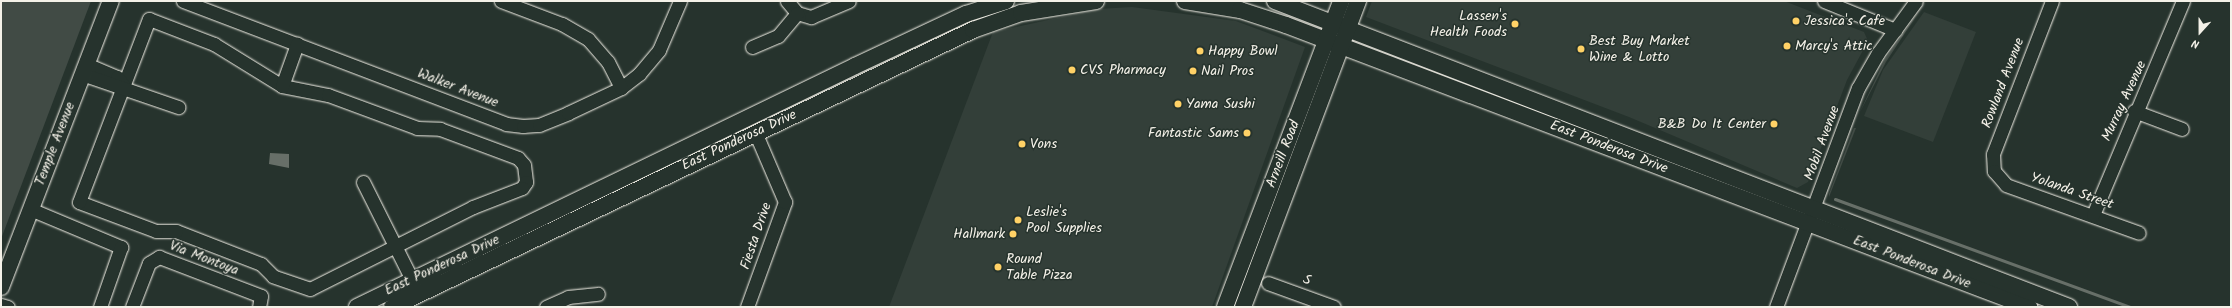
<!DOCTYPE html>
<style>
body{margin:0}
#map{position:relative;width:2232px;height:308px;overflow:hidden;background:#26332d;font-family:Kalam,sans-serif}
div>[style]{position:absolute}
.built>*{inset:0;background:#333f39}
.green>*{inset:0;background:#414b45}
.water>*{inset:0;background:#676f68}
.stream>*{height:3px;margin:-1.5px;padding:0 1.5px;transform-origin:1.5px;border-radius:1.5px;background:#676f68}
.roads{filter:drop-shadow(0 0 1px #f4f1e8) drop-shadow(0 0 1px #f4f1e8)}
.minor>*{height:13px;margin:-6.5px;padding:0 6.5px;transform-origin:6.5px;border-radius:6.5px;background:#26332d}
.major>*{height:16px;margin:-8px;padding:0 8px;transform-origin:8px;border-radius:8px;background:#26332d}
.dots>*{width:11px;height:11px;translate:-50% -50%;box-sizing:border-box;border:2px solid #26332d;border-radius:50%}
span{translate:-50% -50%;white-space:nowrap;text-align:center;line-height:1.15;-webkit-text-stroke:3px #26332d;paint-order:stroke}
.poi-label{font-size:14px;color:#f4f1e8}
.right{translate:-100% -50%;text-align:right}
.left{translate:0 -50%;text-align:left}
.street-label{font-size:14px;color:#f4f1e8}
.frame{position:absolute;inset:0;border:2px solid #f4f1e8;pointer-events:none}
.north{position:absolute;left:2180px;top:12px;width:40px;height:40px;-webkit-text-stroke:3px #26332d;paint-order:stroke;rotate:201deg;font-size:11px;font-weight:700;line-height:16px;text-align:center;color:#f4f1e8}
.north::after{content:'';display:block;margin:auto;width:14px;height:18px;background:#f4f1e8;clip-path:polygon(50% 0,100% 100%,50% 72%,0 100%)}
</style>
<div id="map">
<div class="built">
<i style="clip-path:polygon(1372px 1px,1784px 1px,1864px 32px,1868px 41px,1847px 80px,1808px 182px,1797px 188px,1629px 117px,1366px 17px)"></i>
<i style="clip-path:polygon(1132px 7px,1236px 21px,1305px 47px,1212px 307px,889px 307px,993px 32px,1098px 9px)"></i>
<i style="clip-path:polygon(1924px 12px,1976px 32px,1933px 142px,1864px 116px,1883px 70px)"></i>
</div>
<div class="green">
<i style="clip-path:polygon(1px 1px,91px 1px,1px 239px)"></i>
<i style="clip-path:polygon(1918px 13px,1886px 62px,1860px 112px,1885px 59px)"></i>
<i style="clip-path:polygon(1854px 128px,1856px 128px,1829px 197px,1829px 194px)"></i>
</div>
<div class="water">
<i style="clip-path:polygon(270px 153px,289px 154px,289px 168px,269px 164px)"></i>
</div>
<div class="stream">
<i style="left:1835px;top:199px;width:314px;rotate:20.1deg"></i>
</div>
<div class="roads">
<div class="minor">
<i style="left:183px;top:1px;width:346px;rotate:20.8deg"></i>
<i style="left:506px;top:124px;width:17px;rotate:7deg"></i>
<i style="left:523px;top:126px;width:16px;rotate:-4deg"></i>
<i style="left:539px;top:125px;width:31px;rotate:-22deg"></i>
<i style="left:568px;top:113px;width:59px;rotate:-25.3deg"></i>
<i style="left:621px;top:88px;width:23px;rotate:-38deg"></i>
<i style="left:639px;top:74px;width:31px;rotate:-50deg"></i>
<i style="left:659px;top:50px;width:53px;rotate:-66.8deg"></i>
<i style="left:501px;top:1px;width:65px;rotate:20.7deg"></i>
<i style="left:562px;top:24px;width:30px;rotate:30deg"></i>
<i style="left:588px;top:39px;width:30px;rotate:49deg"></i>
<i style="left:608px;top:62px;width:29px;rotate:63deg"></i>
<i style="left:787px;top:1px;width:16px;rotate:50deg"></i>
<i style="left:797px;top:13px;width:15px;rotate:16deg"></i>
<i style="left:811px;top:17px;width:41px;rotate:-22.8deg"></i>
<i style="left:1824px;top:1px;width:77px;rotate:22.2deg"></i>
<i style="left:2052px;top:1px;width:164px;rotate:111.1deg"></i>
<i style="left:1993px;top:154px;width:17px;rotate:87deg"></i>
<i style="left:1994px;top:171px;width:18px;rotate:49deg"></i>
<i style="left:2006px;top:185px;width:141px;rotate:19.8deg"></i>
<i style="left:149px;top:19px;width:70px;rotate:21deg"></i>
<i style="left:214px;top:44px;width:80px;rotate:31.7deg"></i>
<i style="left:282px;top:86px;width:47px;rotate:11.1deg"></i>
<i style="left:328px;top:95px;width:95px;rotate:20.3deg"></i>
<i style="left:417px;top:128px;width:23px;rotate:2deg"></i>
<i style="left:440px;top:129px;width:83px;rotate:20.4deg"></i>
<i style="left:518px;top:158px;width:9px;rotate:49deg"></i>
<i style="left:524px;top:165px;width:17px;rotate:83deg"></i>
<i style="left:526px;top:182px;width:7px;rotate:124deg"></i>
<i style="left:522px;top:188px;width:53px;rotate:158.8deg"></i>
<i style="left:473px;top:207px;width:182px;rotate:153.3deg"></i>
<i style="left:310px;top:289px;width:39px;rotate:-161deg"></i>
<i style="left:273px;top:276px;width:17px;rotate:-135deg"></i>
<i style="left:261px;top:264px;width:91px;rotate:-158.8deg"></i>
<i style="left:176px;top:231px;width:20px;rotate:180deg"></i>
<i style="left:156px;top:231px;width:82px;rotate:-159.4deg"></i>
<i style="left:79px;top:202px;width:196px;rotate:-69.1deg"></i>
<i style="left:752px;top:47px;width:28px;rotate:-23deg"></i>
<i style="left:778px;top:36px;width:30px;rotate:-50deg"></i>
<i style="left:86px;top:64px;width:34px;rotate:23deg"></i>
<i style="left:117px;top:77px;width:11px;rotate:52deg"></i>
<i style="left:82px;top:74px;width:102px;rotate:19deg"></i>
<i style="left:282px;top:86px;width:45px;rotate:-70.3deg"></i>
<i style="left:2134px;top:111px;width:51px;rotate:20.6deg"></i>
<i style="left:363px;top:182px;width:107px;rotate:63.4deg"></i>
<i style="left:30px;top:209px;width:99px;rotate:22.7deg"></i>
<i style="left:121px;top:247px;width:64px;rotate:109.3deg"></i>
<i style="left:2093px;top:215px;width:232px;rotate:-67.2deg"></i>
<i style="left:1268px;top:283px;width:70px;rotate:20deg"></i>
<i style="left:1px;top:305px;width:7px;rotate:16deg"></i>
<i style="left:132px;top:307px;width:47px;rotate:-68.9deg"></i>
<i style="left:149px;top:263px;width:12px;rotate:-31deg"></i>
<i style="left:159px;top:257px;width:109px;rotate:20.9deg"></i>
<i style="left:261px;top:296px;width:11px;rotate:100deg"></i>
<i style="left:546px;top:307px;width:24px;rotate:-24deg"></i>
<i style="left:568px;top:297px;width:30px;rotate:-6deg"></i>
<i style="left:747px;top:307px;width:112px;rotate:-70.1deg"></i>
<i style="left:785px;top:202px;width:76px;rotate:-113.2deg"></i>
<i style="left:1776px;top:307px;width:234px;rotate:-69.5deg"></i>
<i style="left:1858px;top:88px;width:40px;rotate:-60.3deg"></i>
<i style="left:1878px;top:53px;width:64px;rotate:-53.8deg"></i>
</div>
<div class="major">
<i style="left:1185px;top:1px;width:56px;rotate:9.3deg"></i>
<i style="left:1240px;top:10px;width:48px;rotate:18.1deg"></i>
<i style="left:1286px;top:25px;width:795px;rotate:20.78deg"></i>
<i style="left:1275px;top:1px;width:851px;rotate:21.08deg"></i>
<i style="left:1px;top:287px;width:306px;rotate:-69deg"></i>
<i style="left:357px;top:307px;width:553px;rotate:-25.82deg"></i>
<i style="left:855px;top:66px;width:123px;rotate:-25.1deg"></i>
<i style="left:966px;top:14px;width:42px;rotate:-18deg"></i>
<i style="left:392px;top:307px;width:644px;rotate:-25.49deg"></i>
<i style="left:973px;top:30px;width:51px;rotate:-19.5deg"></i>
<i style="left:1021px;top:13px;width:76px;rotate:-9.1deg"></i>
<i style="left:1225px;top:307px;width:327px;rotate:-69.2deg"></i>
<i style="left:1243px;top:307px;width:327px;rotate:-69.4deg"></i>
</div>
</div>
<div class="dots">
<i style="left:1796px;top:21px;background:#ffd166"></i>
<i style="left:1515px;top:24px;background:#ffd166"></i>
<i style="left:1787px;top:46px;background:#ffd166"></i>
<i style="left:1581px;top:49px;background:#ffd166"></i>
<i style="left:1200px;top:51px;background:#ffd166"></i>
<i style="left:1072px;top:70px;background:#ffd166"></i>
<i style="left:1193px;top:71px;background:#ffd166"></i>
<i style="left:1178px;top:104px;background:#ffd166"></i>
<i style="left:1774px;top:124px;background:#ffd166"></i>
<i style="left:1247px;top:133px;background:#ffd166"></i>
<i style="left:1022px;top:144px;background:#ffd166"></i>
<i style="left:1018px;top:220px;background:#ffd166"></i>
<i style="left:1013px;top:234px;background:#ffd166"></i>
<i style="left:998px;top:267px;background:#ffd166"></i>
</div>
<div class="poi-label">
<span class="right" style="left:1507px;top:24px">Lassen's<br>Health Foods</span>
<span class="left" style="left:1804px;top:21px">Jessica's Cafe</span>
<span class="left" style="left:1589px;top:49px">Best Buy Market<br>Wine &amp; Lotto</span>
<span class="left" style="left:1795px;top:46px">Marcy's Attic</span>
<span class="left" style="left:1208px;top:51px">Happy Bowl</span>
<span class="left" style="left:1080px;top:70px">CVS Pharmacy</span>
<span class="left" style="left:1201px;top:71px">Nail Pros</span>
<span class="left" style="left:1186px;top:104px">Yama Sushi</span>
<span class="right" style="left:1766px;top:124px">B&amp;B Do It Center</span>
<span class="right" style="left:1239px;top:133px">Fantastic Sams</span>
<span class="left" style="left:1030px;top:144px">Vons</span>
<span class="left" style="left:1026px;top:220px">Leslie's<br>Pool Supplies</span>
<span class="right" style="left:1005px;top:234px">Hallmark</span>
<span class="left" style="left:1006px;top:267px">Round<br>Table Pizza</span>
</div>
<div class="street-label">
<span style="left:2003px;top:83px;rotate:-69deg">Rowland Avenue</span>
<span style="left:458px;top:88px;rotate:21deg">Walker Avenue</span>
<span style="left:2124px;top:101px;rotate:-65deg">Murray Avenue</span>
<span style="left:739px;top:140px;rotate:-25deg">East Ponderosa Drive</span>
<span style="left:1822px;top:143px;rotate:-70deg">Mobil Avenue</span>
<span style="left:55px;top:144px;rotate:-69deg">Temple Avenue</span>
<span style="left:1609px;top:147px;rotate:21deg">East Ponderosa Drive</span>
<span style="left:1283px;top:154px;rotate:-69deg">Arneill Road</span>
<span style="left:2072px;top:191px;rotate:19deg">Yolanda Street</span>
<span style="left:756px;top:236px;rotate:-71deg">Fiesta Drive</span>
<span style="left:204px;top:258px;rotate:21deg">Via Montoya</span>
<span style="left:1912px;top:262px;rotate:21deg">East Ponderosa Drive</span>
<span style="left:442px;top:265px;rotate:-25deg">East Ponderosa Drive</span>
<span style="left:1307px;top:280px;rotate:20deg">S</span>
</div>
<div class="frame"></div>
<div class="north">N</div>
</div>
